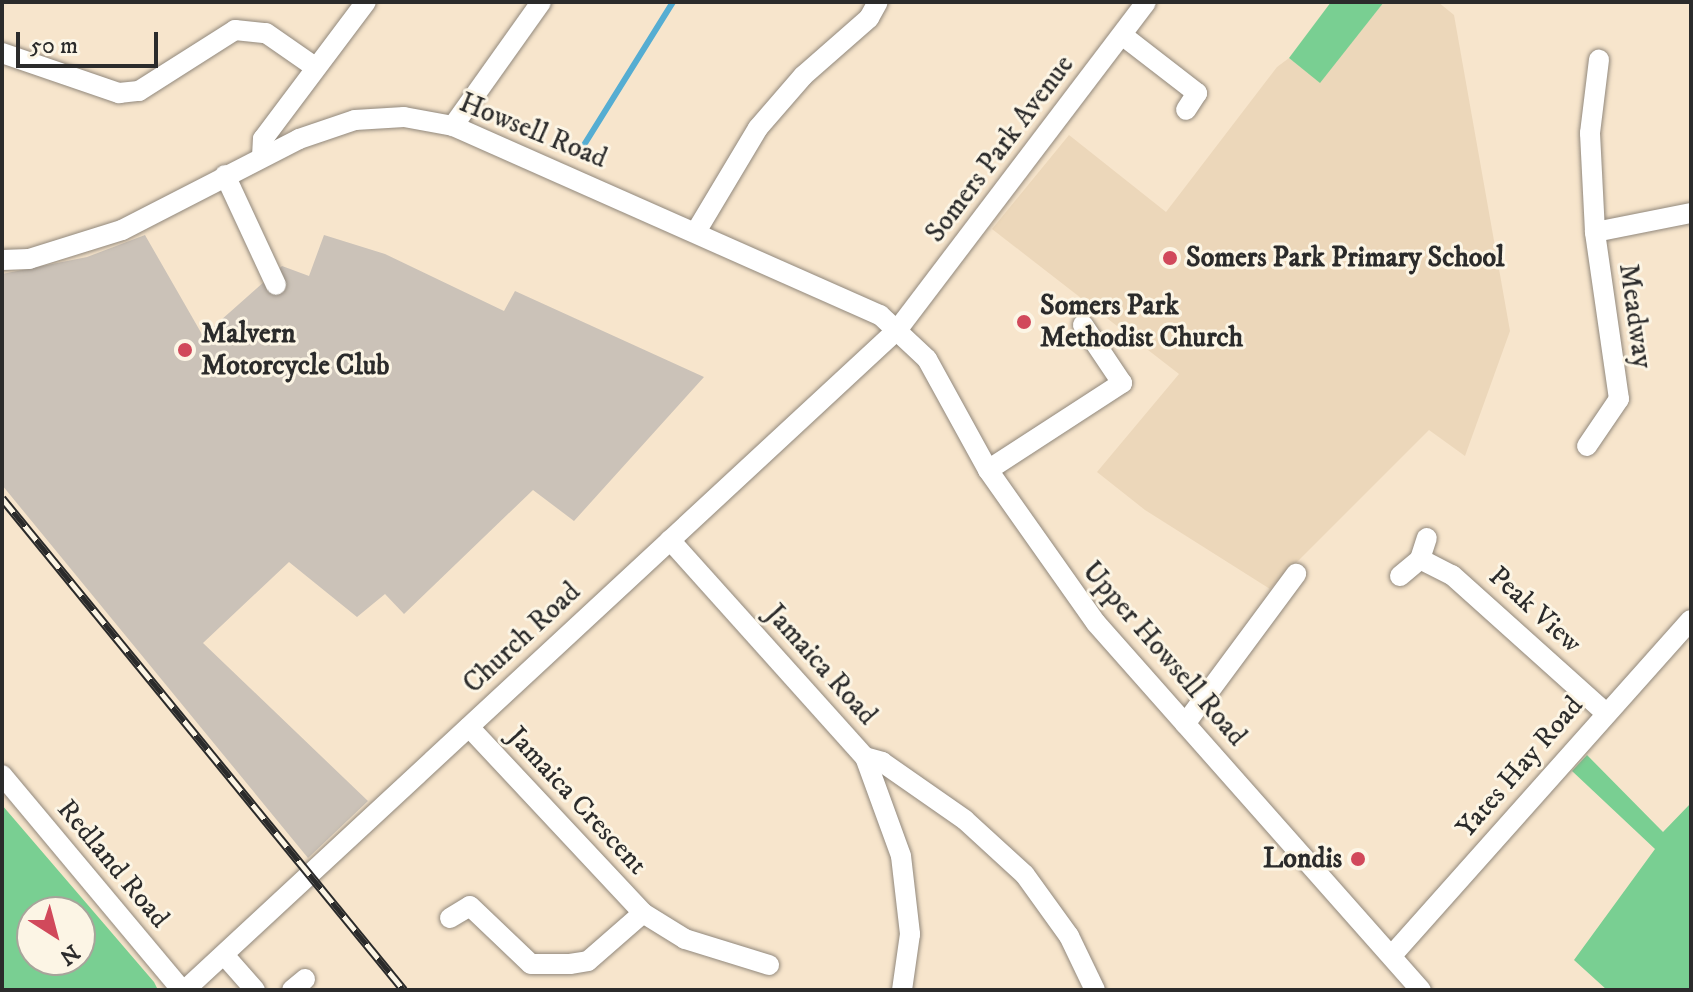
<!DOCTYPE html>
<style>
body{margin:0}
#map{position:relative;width:1693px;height:992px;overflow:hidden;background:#f7e5cc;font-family:"IM FELL DW Pica",serif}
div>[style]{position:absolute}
.built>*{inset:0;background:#ecd7ba}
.industrial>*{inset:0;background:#cbc2b8}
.green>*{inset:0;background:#79cf92}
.stream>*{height:6px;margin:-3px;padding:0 3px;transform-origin:3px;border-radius:3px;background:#55add2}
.roads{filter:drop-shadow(0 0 2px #91887c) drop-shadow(0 0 2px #91887c)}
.minor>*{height:20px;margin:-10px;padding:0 10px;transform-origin:10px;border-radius:10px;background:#fff}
.rail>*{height:9px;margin-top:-4.5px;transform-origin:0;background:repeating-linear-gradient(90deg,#fcf5e5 0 18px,#2b2b2b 0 36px);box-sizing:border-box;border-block:2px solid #2b2b2b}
.dots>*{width:22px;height:22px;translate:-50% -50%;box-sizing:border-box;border:4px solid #fcf5e5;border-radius:50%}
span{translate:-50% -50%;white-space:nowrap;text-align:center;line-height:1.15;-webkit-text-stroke:6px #fcf5e5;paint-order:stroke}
.street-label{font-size:28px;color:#2b2b2b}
.poi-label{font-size:28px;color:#2b2b2b;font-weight:700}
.left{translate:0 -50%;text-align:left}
.right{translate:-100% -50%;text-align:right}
.frame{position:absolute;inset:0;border:4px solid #2b2b2b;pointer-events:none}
.north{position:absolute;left:16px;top:896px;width:80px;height:80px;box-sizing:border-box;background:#fcf5e5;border:2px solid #a8a49b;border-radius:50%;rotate:144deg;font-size:22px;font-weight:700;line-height:32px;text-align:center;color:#2b2b2b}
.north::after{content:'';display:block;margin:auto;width:28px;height:36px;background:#d1495b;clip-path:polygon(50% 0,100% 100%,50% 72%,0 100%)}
.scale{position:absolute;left:16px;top:32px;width:142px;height:36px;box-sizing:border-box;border:4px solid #2b2b2b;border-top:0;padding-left:10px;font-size:24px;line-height:28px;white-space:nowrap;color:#2b2b2b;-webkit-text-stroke:6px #fcf5e5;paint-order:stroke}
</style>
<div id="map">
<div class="built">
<i style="clip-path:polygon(1384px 2px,1438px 2px,1454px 15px,1510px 331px,1465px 456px,1429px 430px,1270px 589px,1145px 510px,1097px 472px,1179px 374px,992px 229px,1069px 135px,1166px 212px,1277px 67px,1289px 58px,1320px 82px)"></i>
</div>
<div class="industrial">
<i style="clip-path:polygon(145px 235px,203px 336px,282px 266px,309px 276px,324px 235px,385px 254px,504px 311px,515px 291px,704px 377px,574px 521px,533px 490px,404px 614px,385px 594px,357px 617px,289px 562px,203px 643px,368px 801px,308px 858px,2px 485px,2px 274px,87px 257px)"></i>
</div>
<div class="green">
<i style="clip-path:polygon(1331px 2px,1384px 2px,1320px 83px,1289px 58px)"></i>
<i style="clip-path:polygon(1587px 755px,1663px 832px,1691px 803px,1691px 990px,1607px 990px,1574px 960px,1655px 849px,1572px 771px)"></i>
<i style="clip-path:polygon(evenodd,2px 805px,154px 982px,158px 990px,2px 990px,2px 805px,80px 912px,80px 960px,32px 960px,32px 912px,80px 912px)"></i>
</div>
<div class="stream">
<i style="left:579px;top:153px;width:178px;rotate:-58.1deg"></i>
</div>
<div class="roads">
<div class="minor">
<i style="left:1122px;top:35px;width:95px;rotate:37.7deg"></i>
<i style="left:1197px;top:93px;width:20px;rotate:123deg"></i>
<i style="left:2px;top:53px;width:124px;rotate:18.9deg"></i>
<i style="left:119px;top:93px;width:20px;rotate:-6deg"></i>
<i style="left:139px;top:91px;width:114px;rotate:-32.4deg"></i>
<i style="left:235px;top:30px;width:31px;rotate:6deg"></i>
<i style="left:266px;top:33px;width:60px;rotate:34.8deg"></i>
<i style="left:453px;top:126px;width:152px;rotate:-54.6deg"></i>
<i style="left:262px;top:157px;width:18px;rotate:-87deg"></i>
<i style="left:263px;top:139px;width:171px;rotate:-53.1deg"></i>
<i style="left:225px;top:175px;width:121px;rotate:65.1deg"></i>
<i style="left:697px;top:230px;width:119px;rotate:-59.1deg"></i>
<i style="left:758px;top:128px;width:69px;rotate:-49.1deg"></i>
<i style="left:803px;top:76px;width:88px;rotate:-41.3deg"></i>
<i style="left:869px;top:18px;width:18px;rotate:-61deg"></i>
<i style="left:1595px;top:232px;width:99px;rotate:-92.9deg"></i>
<i style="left:1590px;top:133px;width:74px;rotate:-83deg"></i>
<i style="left:2px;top:260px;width:27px;rotate:-2deg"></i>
<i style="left:29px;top:259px;width:97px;rotate:-17.3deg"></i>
<i style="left:122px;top:230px;width:199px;rotate:-27.2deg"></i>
<i style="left:299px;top:139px;width:59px;rotate:-18.7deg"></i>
<i style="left:355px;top:120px;width:49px;rotate:-3.5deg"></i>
<i style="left:404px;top:117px;width:50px;rotate:10.4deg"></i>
<i style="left:453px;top:126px;width:467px;rotate:23.9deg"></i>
<i style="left:880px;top:315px;width:64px;rotate:43.1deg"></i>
<i style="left:927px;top:359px;width:127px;rotate:61.2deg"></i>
<i style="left:988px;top:470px;width:187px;rotate:54.8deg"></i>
<i style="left:1096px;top:623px;width:490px;rotate:48.5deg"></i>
<i style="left:1587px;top:446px;width:57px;rotate:-55.8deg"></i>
<i style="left:1619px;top:399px;width:169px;rotate:-98.2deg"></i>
<i style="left:1595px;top:232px;width:98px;rotate:-11.2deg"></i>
<i style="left:988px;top:470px;width:160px;rotate:-33deg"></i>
<i style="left:1122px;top:383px;width:70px;rotate:-123.9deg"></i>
<i style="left:670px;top:540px;width:292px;rotate:48.1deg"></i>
<i style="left:865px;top:757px;width:105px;rotate:70deg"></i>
<i style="left:901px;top:856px;width:79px;rotate:83.4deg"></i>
<i style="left:910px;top:934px;width:57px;rotate:98.1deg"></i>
<i style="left:1420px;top:559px;width:22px;rotate:-72deg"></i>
<i style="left:1400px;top:576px;width:26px;rotate:-40deg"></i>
<i style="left:1420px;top:559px;width:36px;rotate:27deg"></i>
<i style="left:1452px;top:575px;width:207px;rotate:41.9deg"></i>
<i style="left:1185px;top:724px;width:187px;rotate:-53.5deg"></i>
<i style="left:469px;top:727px;width:255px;rotate:46.9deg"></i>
<i style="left:643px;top:913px;width:49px;rotate:31.8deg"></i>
<i style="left:685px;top:939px;width:88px;rotate:17.2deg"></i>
<i style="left:865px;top:757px;width:18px;rotate:16deg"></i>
<i style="left:882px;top:762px;width:101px;rotate:34.9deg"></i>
<i style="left:965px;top:820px;width:81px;rotate:42.5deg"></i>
<i style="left:1025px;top:875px;width:75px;rotate:54.2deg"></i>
<i style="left:1069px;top:936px;width:60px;rotate:64.3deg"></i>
<i style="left:2px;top:775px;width:280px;rotate:50.1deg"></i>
<i style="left:450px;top:918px;width:23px;rotate:-31deg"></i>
<i style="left:470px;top:906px;width:84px;rotate:43.6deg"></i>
<i style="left:531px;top:964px;width:39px"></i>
<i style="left:570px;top:964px;width:18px;rotate:-9deg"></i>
<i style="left:588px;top:961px;width:73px;rotate:-41.1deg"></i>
<i style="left:1394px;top:953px;width:446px;rotate:-48.3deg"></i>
<i style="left:225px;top:956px;width:45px;rotate:48.6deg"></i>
<i style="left:185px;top:990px;width:972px;rotate:-42.83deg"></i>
<i style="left:898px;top:329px;width:410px;rotate:-52.8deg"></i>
<i style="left:292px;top:990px;width:17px;rotate:-40deg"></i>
</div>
</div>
<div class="rail">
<i style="left:2px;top:498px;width:635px;rotate:50.75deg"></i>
</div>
<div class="dots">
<i style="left:1170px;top:258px;background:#d1495b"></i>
<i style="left:1024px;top:322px;background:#d1495b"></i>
<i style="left:185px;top:350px;background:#d1495b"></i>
<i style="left:1358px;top:859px;background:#d1495b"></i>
</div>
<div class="street-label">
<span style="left:533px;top:131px;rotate:22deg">Howsell Road</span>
<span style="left:1000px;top:149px;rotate:-53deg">Somers Park Avenue</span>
<span style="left:1635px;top:316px;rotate:82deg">Meadway</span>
<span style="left:1535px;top:610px;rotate:42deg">Peak View</span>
<span style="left:522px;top:638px;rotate:-43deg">Church Road</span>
<span style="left:1164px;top:654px;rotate:49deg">Upper Howsell Road</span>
<span style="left:821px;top:665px;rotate:48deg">Jamaica Road</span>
<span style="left:1520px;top:767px;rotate:-49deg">Yates Hay Road</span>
<span style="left:577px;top:801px;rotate:47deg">Jamaica Crescent</span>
<span style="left:113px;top:864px;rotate:50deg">Redland Road</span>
</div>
<div class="poi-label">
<span class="left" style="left:1186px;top:258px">Somers Park Primary School</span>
<span class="left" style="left:1040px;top:322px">Somers Park<br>Methodist Church</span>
<span class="left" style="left:201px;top:350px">Malvern<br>Motorcycle Club</span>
<span class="right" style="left:1342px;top:859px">Londis</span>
</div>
<div class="frame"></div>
<div class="north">N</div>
<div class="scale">50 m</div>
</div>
